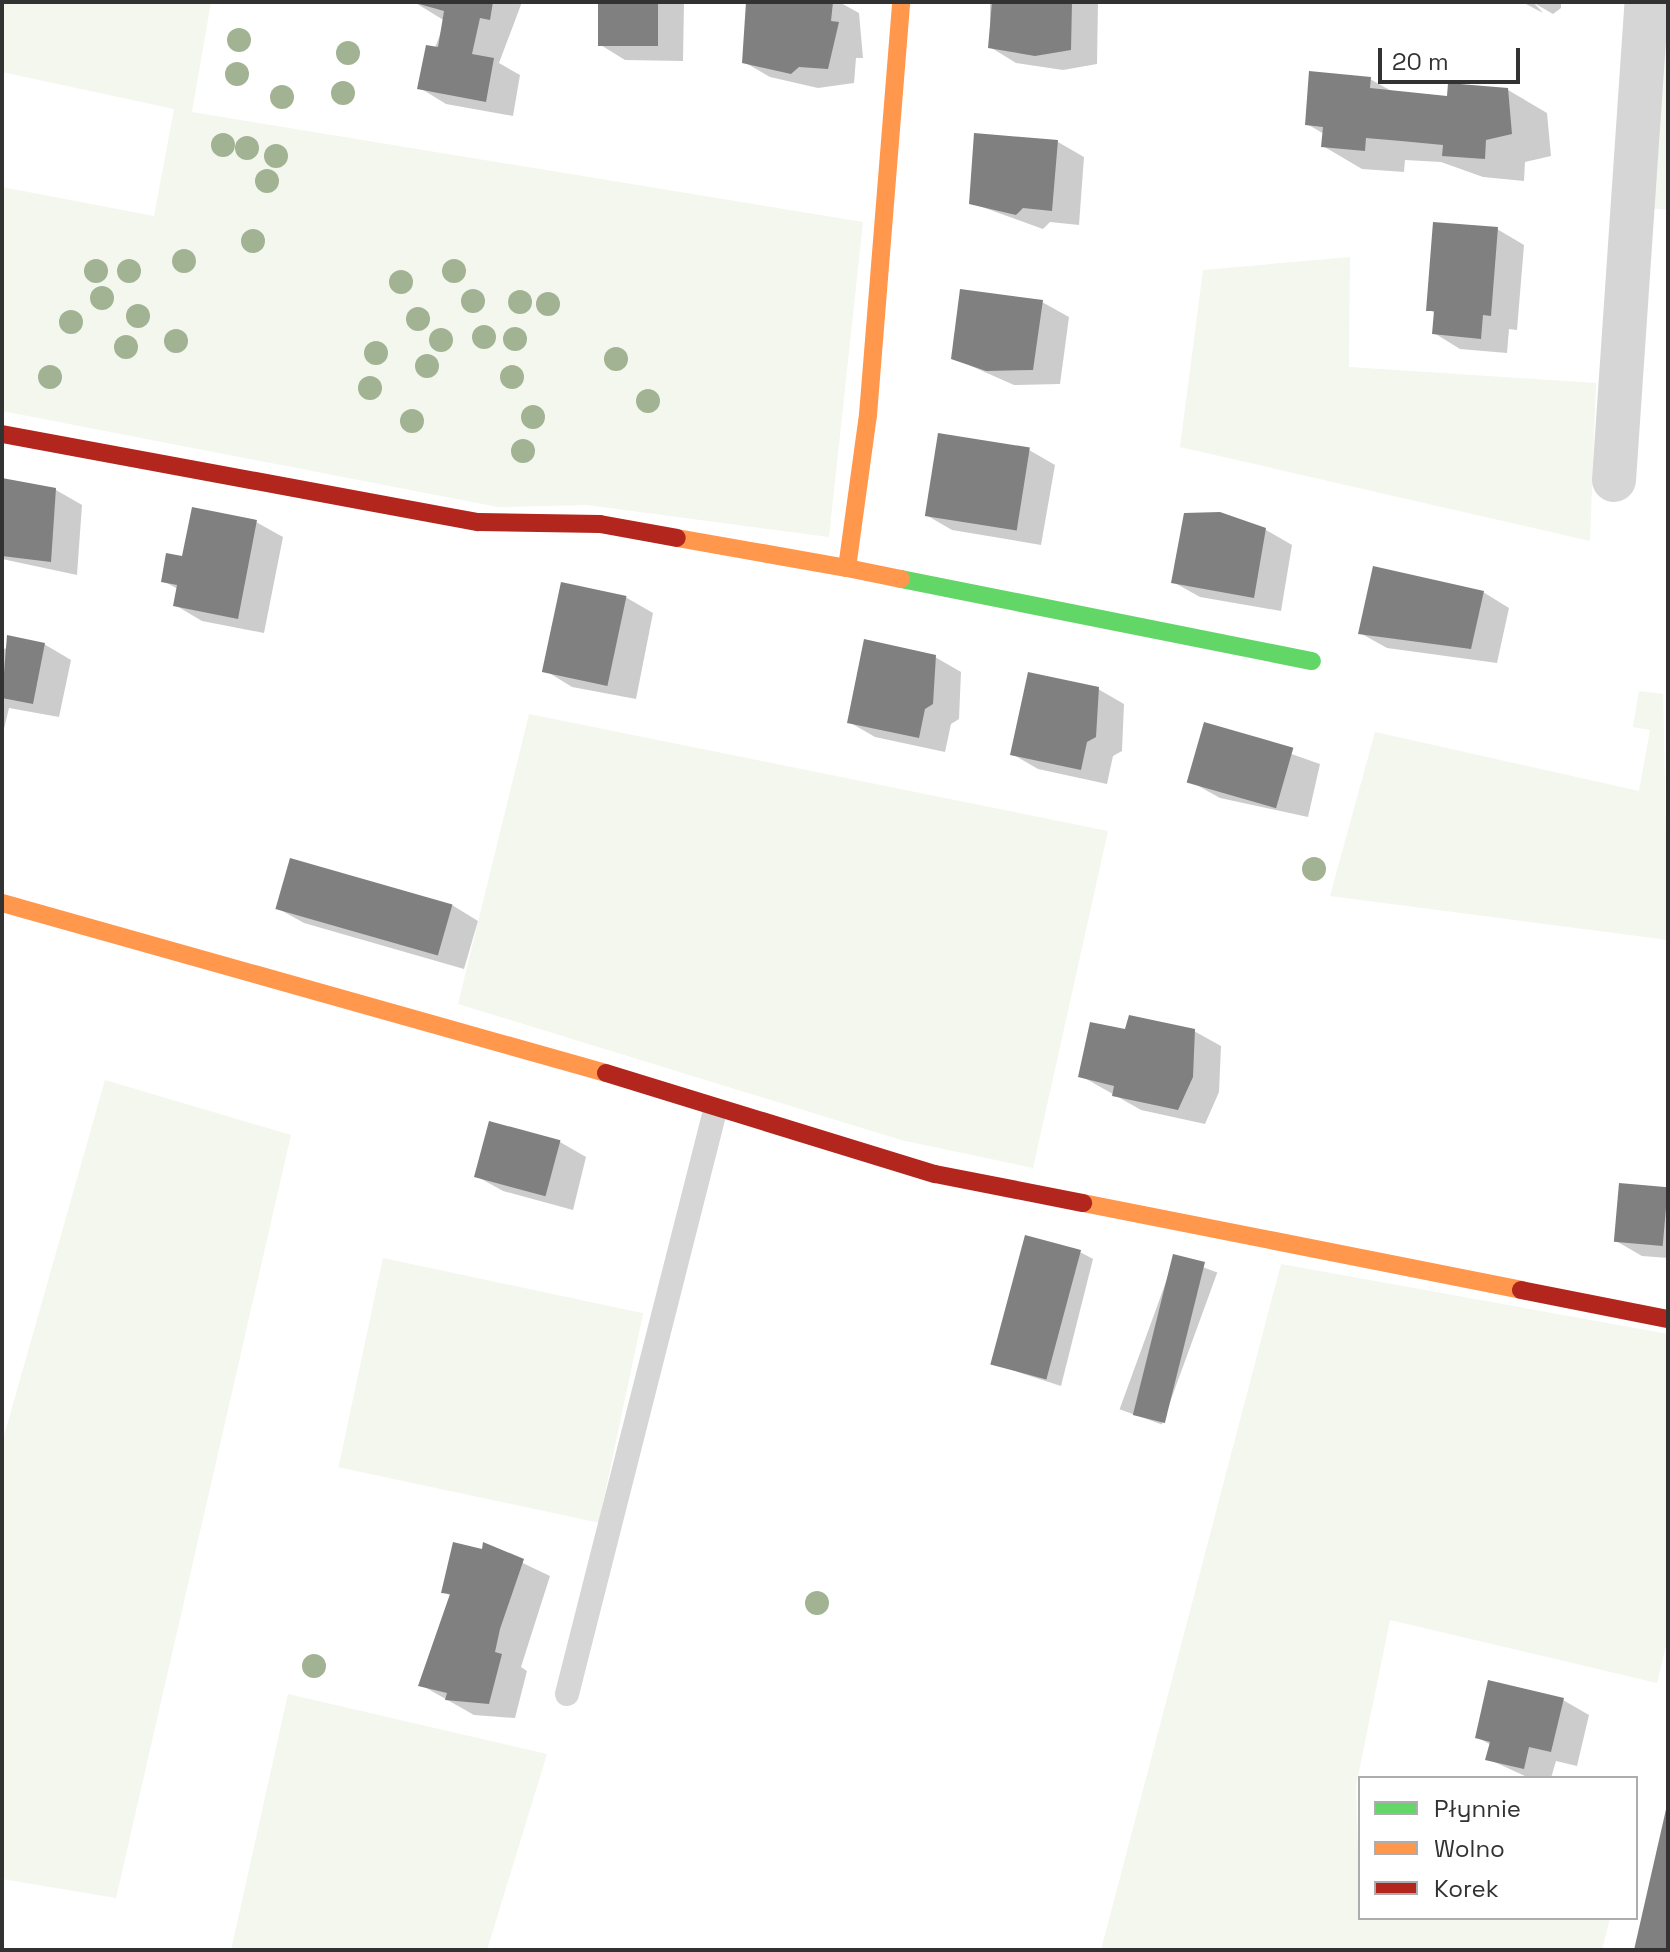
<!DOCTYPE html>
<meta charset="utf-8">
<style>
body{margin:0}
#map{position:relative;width:1670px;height:1952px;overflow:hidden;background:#fff;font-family:"Space Grotesk",sans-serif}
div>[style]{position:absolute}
.green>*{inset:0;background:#f3f7ee;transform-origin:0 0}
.shadow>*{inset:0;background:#0003;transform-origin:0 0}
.building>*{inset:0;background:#808080;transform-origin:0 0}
.lane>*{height:24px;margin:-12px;padding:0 12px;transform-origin:12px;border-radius:12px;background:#d6d6d6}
.street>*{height:44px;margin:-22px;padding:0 22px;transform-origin:22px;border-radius:22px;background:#d6d6d6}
.fast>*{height:18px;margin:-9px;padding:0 9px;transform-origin:9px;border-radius:9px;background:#63d668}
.slow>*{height:18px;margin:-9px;padding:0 9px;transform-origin:9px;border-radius:9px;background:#ff974d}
.jam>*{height:18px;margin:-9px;padding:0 9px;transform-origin:9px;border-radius:9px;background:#b3261e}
.trees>*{width:24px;height:24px;margin:-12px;border-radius:50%;background:#a2b393}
span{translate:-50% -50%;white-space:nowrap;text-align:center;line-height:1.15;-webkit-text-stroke:8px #fff;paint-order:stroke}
.frame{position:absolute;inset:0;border:4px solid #323232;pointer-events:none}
.legend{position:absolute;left:1358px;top:1776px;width:280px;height:144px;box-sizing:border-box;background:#fff;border:2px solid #adadad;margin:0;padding:10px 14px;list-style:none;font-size:24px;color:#323232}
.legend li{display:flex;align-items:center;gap:16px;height:40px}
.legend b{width:40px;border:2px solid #adadad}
.scale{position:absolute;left:1378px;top:48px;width:142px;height:36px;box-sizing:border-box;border:4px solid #323232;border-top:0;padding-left:10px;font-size:24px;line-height:28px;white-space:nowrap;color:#323232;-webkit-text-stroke:6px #fff;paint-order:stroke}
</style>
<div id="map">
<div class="green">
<i style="clip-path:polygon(2px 2px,211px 2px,192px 112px,863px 222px,829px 537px,587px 505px,498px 507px,2px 411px,2px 187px,154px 216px,174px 109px,2px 72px)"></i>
<i style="clip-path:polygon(1668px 2px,1668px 210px,1648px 208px)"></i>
<i style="clip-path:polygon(1350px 257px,1349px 367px,1596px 383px,1590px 541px,1180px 447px,1203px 270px)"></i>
<i style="clip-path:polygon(1663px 685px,1668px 940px,1330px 896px,1375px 732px,1639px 791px,1650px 730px,1633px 727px,1639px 691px,1663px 694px)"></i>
<i style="clip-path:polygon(529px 714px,1108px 831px,1033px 1168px,901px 1140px,458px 1004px)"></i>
<i style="clip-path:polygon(105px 1080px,291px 1135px,116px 1898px,2px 1879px,2px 1443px)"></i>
<i style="left:383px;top:1258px;width:266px;height:214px;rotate:12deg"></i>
<i style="clip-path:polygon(1281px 1264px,1668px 1334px,1668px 1637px,1657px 1683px,1390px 1620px,1356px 1786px,1360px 1918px,1610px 1918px,1602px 1950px,1101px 1950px)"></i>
<i style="clip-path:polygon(288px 1694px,547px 1754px,487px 1950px,231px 1950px)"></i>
</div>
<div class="shadow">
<i style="clip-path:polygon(414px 2px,522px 2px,499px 63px,520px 75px,513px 116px,446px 104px,420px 88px,445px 21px)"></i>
<i style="clip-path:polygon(600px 2px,684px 2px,683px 61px,625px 60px,599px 44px)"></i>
<i style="clip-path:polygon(748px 2px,839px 2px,859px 13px,863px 58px,856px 58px,854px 83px,818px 88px,770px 77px,744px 62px)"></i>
<i style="clip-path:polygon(990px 2px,1098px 2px,1097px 64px,1063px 70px,1016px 63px,990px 47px)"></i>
<i style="clip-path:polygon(1522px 2px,1561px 2px,1561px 8px,1553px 14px,1534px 3px,1543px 13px)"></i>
<i style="clip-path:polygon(1370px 79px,1395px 93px,1448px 99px,1508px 90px,1547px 113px,1551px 156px,1525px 162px,1524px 181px,1483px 177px,1441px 162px,1405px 160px,1404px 172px,1362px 169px,1323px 146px,1324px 134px,1307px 124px)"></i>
<i style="clip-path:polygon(1058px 142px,1084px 157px,1079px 225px,1050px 222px,1043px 229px,971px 203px)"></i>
<i style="clip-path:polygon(1497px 229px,1524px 245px,1517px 330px,1509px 329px,1507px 353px,1460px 349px,1434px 333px,1436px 314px,1428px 309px)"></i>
<i style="clip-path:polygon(1042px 302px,1069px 317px,1060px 384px,1014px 385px,953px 358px)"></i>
<i style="clip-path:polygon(1029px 450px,1055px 465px,1041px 545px,952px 530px,926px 515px)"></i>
<i style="clip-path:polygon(2px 480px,56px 490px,82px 505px,77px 575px,2px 559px)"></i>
<i style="clip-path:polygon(256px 522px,283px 537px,264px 633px,202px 621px,175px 605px,178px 589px,163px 581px,184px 559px)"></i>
<i style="clip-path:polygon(1266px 530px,1292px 545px,1281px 611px,1200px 597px,1173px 582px)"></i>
<i style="clip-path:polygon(562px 585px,627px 598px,653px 613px,636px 699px,572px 687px,546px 671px)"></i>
<i style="clip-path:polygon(1483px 592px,1509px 608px,1497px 663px,1387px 648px,1360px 633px)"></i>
<i style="clip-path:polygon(44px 644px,71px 660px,59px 717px,9px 708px,2px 737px,2px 649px)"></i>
<i style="clip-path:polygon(935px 657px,961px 672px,959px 719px,951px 724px,945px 752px,875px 737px,849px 722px)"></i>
<i style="clip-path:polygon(1098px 689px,1124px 704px,1122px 751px,1113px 756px,1107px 784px,1038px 769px,1012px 754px)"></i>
<i style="clip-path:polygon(1206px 724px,1320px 764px,1308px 817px,1220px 798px,1193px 783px)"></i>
<i style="clip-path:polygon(452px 905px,478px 921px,464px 969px,304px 923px,277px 908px)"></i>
<i style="clip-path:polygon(1194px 1031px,1221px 1046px,1219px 1092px,1205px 1124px,1141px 1110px,1081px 1076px,1126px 1032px)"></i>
<i style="clip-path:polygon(560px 1142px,586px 1157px,573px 1210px,503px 1191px,476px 1176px)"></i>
<i style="clip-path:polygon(1668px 1189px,1668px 1258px,1642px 1256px,1616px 1241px)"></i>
<i style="clip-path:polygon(1080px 1252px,1093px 1259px,1061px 1386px,993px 1364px)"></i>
<i style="left:1175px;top:1257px;width:45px;height:162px;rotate:20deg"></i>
<i style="clip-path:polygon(485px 1545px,550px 1576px,521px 1667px,527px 1671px,515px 1718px,474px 1715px,421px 1685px,451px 1596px,443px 1592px)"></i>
<i style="clip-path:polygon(1563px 1700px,1589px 1715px,1577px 1766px,1556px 1761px,1551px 1778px,1529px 1778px,1488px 1759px,1491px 1745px,1477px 1737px)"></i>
<i style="clip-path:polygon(1668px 1808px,1668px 1950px,1636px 1950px)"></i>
</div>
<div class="building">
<i style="clip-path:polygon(412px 2px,493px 2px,490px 20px,480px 18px,472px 54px,494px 58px,486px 102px,417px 89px,426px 45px,438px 47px,444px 11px)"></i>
<i style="left:598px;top:2px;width:60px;height:44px"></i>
<i style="clip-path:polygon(746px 2px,833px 2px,831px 21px,839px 22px,828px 69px,799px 67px,791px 74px,742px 63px)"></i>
<i style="clip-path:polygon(992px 2px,1072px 2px,1071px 50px,1035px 56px,988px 48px)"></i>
<i style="clip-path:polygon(1309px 71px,1371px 77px,1370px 88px,1447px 96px,1448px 83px,1508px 88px,1512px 134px,1486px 140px,1485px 159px,1442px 156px,1443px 145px,1401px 141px,1366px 138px,1365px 151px,1321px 147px,1323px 127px,1305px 125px)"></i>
<i style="clip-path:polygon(974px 133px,1058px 140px,1052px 211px,1023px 208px,1016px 215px,969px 204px)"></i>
<i style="clip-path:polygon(1433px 222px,1498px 227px,1491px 316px,1483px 315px,1481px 339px,1432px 334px,1434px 311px,1426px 311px)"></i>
<i style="clip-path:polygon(960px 289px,1043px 300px,1033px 370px,986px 371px,951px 359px)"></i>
<i style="left:938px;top:433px;width:93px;height:84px;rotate:9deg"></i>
<i style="clip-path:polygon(2px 478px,56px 488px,51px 562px,2px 556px)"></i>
<i style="clip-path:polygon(192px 507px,257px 520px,238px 619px,173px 606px,177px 585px,161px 582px,166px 553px,182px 556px)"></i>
<i style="clip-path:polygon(1220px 512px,1266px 528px,1254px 598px,1171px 583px,1184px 513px)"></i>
<i style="clip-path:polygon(1373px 566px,1484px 591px,1471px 649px,1358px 634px)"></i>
<i style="left:561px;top:582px;width:67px;height:92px;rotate:12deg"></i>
<i style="clip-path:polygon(7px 635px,45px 643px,33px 704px,2px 698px)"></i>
<i style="clip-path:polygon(864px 639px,936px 655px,933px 704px,925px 709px,919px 738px,847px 723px)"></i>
<i style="clip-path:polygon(1028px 672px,1099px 687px,1096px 737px,1087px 742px,1081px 770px,1010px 755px)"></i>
<i style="left:1204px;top:722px;width:93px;height:63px;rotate:16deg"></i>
<i style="left:290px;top:858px;width:169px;height:53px;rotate:16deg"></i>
<i style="clip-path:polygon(1129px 1015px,1195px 1029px,1193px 1077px,1178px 1110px,1112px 1096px,1114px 1086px,1078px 1077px,1090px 1022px,1125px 1029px)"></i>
<i style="left:489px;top:1121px;width:74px;height:58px;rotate:15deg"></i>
<i style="left:1619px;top:1183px;width:49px;height:59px;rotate:5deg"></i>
<i style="left:1025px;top:1235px;width:58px;height:134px;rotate:15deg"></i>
<i style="left:1173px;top:1254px;width:33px;height:166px;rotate:14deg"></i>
<i style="clip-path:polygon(453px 1542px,482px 1549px,483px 1542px,524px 1559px,500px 1629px,495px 1652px,502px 1654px,489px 1704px,445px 1700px,447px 1693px,418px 1686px,450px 1594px,441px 1593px)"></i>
<i style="clip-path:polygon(1488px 1680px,1564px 1698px,1551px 1752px,1529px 1747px,1524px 1769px,1485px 1760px,1490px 1742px,1475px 1738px)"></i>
<i style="clip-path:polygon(1667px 1805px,1668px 1950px,1634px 1950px)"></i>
</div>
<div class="lane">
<i style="left:567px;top:1694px;width:601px;rotate:-75.76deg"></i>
</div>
<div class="street">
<i style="left:1614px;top:480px;width:479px;rotate:-86.1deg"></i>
</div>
<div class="fast">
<i style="left:901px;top:579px;width:419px;rotate:11.3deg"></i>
</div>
<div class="slow">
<i style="left:677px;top:538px;width:173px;rotate:10deg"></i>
<i style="left:901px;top:579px;width:55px;rotate:-168.5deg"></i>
<i style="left:847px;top:568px;width:154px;rotate:-82.2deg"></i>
<i style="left:868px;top:415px;width:414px;rotate:-85.4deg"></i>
<i style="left:2px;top:903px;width:627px;rotate:15.72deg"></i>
<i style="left:1083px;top:1203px;width:447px;rotate:11.2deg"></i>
</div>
<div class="jam">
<i style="left:2px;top:434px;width:484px;rotate:10.5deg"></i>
<i style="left:478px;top:522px;width:122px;rotate:0.9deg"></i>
<i style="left:600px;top:524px;width:78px;rotate:10.3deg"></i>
<i style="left:606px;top:1073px;width:344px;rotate:17.1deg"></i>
<i style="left:935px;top:1174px;width:151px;rotate:11.1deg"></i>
<i style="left:1521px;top:1290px;width:150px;rotate:11.2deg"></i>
</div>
<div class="trees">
<i style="left:239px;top:40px"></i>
<i style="left:348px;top:53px"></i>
<i style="left:237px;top:74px"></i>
<i style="left:343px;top:93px"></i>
<i style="left:282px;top:97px"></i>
<i style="left:223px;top:145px"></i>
<i style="left:247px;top:148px"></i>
<i style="left:276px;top:156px"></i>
<i style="left:267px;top:181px"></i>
<i style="left:253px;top:241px"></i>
<i style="left:184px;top:261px"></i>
<i style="left:96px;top:271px"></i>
<i style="left:129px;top:271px"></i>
<i style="left:454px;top:271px"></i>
<i style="left:401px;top:282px"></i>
<i style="left:102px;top:298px"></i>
<i style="left:473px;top:301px"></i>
<i style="left:520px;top:302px"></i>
<i style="left:548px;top:304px"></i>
<i style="left:138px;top:316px"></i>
<i style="left:418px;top:319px"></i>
<i style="left:71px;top:322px"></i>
<i style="left:484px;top:337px"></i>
<i style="left:515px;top:339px"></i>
<i style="left:441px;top:340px"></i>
<i style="left:176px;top:341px"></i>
<i style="left:126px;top:347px"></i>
<i style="left:376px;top:353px"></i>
<i style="left:616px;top:359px"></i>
<i style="left:427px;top:366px"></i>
<i style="left:50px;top:377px"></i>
<i style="left:512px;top:377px"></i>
<i style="left:370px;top:388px"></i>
<i style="left:648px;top:401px"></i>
<i style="left:533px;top:417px"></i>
<i style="left:412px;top:421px"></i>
<i style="left:523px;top:451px"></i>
<i style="left:1314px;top:869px"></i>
<i style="left:817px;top:1603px"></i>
<i style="left:314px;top:1666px"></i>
</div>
<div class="frame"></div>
<ul class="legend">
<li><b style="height:10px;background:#63d668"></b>Płynnie</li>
<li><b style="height:10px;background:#ff974d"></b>Wolno</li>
<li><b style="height:10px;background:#b3261e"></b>Korek</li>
</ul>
<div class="scale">20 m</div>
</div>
